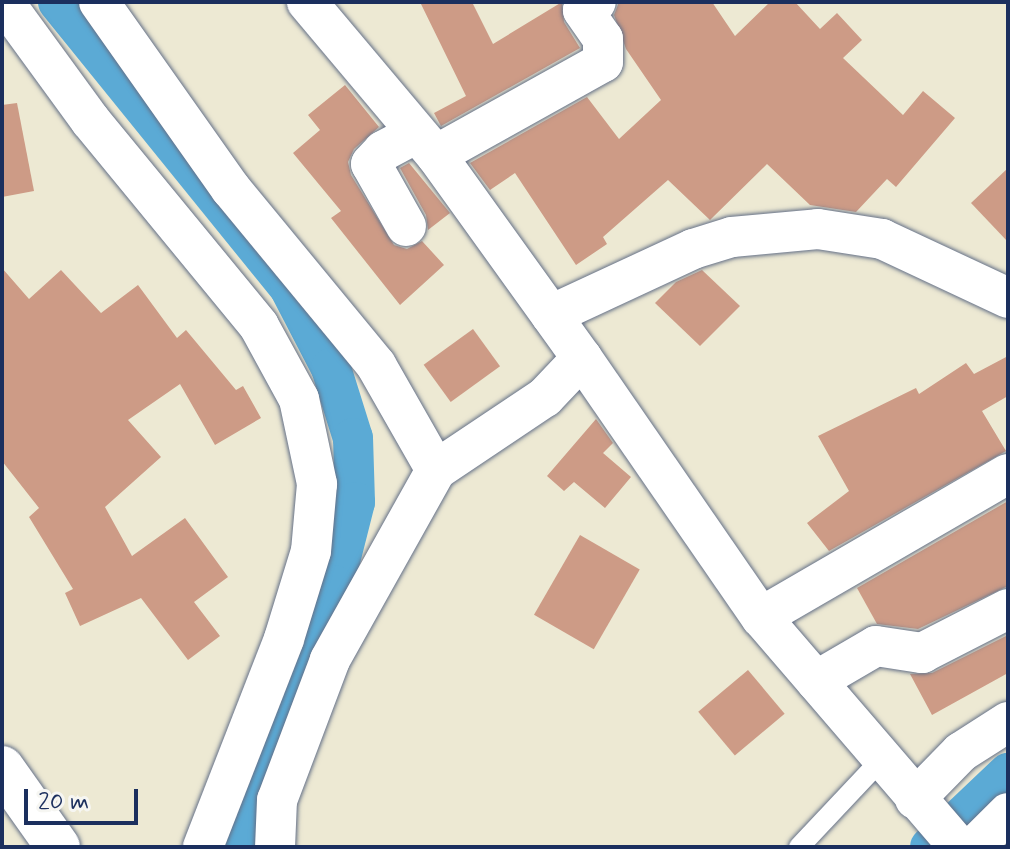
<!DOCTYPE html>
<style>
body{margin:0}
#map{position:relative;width:1010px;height:849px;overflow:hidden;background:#ede9d3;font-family:Mynerve,sans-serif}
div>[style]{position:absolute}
.canal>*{height:40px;margin:-20px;padding:0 20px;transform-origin:20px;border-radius:20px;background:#5baad5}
.building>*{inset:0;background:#cd9b86;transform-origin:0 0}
.roads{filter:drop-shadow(0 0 2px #647087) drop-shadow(0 0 2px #647087)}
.lane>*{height:20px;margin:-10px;padding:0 10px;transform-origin:10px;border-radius:10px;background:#fff}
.street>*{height:40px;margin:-20px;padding:0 20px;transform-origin:20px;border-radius:20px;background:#fff}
.secondary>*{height:44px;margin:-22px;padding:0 22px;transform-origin:22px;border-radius:22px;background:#fff}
span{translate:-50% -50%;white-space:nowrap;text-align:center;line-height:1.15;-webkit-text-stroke:7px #f6f6f2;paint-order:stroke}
.frame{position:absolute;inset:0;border:4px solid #1b2f5e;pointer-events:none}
.scale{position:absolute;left:24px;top:789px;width:114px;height:36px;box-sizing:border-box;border:4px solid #1b2f5e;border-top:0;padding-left:10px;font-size:24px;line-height:28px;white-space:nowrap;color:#1b2f5e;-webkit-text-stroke:6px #f6f6f2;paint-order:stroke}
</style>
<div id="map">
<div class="canal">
<i style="left:58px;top:2px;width:369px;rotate:51deg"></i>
<i style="left:290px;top:289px;width:89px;rotate:62.6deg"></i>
<i style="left:331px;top:368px;width:73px;rotate:72.6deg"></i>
<i style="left:353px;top:438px;width:64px;rotate:88.2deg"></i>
<i style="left:355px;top:502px;width:86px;rotate:104.2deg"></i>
<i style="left:334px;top:585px;width:239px;rotate:112.6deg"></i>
<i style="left:242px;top:806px;width:42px;rotate:99.7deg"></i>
<i style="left:930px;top:847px;width:108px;rotate:-43.5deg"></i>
</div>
<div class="building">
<i style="clip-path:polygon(420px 2px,472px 2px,493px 44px,562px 2px,564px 22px,580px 48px,441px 126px,434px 113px,466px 96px)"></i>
<i style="clip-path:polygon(619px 2px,712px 2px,735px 36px,770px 2px,795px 2px,820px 29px,837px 13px,862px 40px,843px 58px,903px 115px,923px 91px,955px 118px,896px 187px,887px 179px,856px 212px,810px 205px,767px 164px,710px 220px,668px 180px,603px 237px,607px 244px,576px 265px,515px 173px,490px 190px,470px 163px,587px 97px,619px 139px,661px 100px,626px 49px,614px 15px)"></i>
<i style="clip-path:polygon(345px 85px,379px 127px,354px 149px,348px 162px,351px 175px,394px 245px,407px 249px,422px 241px,444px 265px,400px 305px,331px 218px,341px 211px,293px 153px,320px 130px,308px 115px)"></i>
<i style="clip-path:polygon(17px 103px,34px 191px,2px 197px,2px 105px)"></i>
<i style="clip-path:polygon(409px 163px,450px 213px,428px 230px,426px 215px,400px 168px)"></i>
<i style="clip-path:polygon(1008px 168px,1008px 242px,971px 203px)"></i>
<i style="clip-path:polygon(2px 268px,29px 299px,61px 270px,101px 313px,138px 285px,177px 338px,186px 330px,236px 390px,243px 386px,261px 418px,215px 445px,180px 384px,128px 420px,161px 457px,105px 507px,132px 556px,185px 518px,228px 577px,194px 602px,220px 636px,188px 660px,141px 598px,80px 626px,65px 593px,73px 589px,29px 517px,39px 508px,2px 461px)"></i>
<i style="clip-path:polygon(702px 270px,740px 306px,700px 346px,655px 303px,676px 282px)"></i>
<i style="left:473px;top:329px;width:46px;height:61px;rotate:54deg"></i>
<i style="clip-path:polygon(1008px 356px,1008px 396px,982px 411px,1006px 451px,829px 551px,807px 523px,849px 491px,818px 436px,916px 388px,919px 394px,966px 363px,974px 374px)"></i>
<i style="clip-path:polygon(596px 419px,613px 443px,603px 453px,631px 477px,605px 508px,574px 482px,564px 491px,547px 476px)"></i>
<i style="clip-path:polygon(1008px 501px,1008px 586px,918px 629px,877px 624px,857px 588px)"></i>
<i style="left:580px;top:535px;width:69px;height:92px;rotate:30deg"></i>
<i style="clip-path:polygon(1008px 635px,1008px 673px,932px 715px,910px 674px,932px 673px)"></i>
<i style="left:748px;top:670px;width:57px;height:65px;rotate:50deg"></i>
</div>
<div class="roads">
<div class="lane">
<i style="left:799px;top:847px;width:120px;rotate:-46.7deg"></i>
</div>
<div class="street">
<i style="left:4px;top:2px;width:146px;rotate:53.9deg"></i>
<i style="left:90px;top:120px;width:266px;rotate:50.6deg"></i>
<i style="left:259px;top:326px;width:83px;rotate:61.3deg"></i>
<i style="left:299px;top:399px;width:87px;rotate:78deg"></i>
<i style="left:317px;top:484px;width:67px;rotate:95.1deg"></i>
<i style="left:311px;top:551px;width:92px;rotate:107.1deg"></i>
<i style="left:284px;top:639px;width:223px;rotate:111.3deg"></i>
<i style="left:99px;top:2px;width:229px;rotate:54.8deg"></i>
<i style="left:231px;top:189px;width:228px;rotate:50.5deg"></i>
<i style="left:376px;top:365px;width:121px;rotate:60.3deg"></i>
<i style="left:436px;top:470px;width:218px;rotate:119.2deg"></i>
<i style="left:330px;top:660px;width:150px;rotate:110.7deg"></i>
<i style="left:277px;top:800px;width:47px;rotate:92.4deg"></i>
<i style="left:307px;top:2px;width:200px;rotate:49.9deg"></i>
<i style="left:436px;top:155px;width:250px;rotate:54.3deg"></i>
<i style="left:582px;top:358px;width:54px;rotate:133.5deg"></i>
<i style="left:545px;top:397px;width:131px;rotate:146.2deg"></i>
<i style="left:436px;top:155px;width:191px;rotate:-29.1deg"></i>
<i style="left:603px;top:62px;width:23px;rotate:-90deg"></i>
<i style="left:603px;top:39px;width:35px;rotate:-125deg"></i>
<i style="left:583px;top:10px;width:15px;rotate:-32deg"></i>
<i style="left:406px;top:226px;width:71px;rotate:-119.4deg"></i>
<i style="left:371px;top:164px;width:18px;rotate:-47deg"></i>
<i style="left:383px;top:151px;width:36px;rotate:-28deg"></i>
<i style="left:551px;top:315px;width:157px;rotate:-24.9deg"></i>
<i style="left:693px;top:249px;width:41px;rotate:-17.1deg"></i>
<i style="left:732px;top:237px;width:86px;rotate:-5.3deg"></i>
<i style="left:818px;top:229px;width:65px;rotate:8.9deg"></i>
<i style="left:882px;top:239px;width:139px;rotate:25.1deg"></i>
<i style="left:582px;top:358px;width:315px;rotate:55.4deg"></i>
<i style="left:761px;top:617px;width:303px;rotate:49.3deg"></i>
<i style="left:761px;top:617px;width:285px;rotate:-30.1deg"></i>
<i style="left:816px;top:681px;width:69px;rotate:-30.3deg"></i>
<i style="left:876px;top:646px;width:47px;rotate:8.7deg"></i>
<i style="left:922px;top:653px;width:97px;rotate:-27.1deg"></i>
<i style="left:915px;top:799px;width:66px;rotate:-45.6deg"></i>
<i style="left:961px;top:752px;width:56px;rotate:-32.6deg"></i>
<i style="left:974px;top:847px;width:48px;rotate:-45deg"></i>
</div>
<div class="secondary">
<i style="left:2px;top:768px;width:97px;rotate:54.7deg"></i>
</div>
</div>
<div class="frame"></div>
<div class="scale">20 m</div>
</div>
